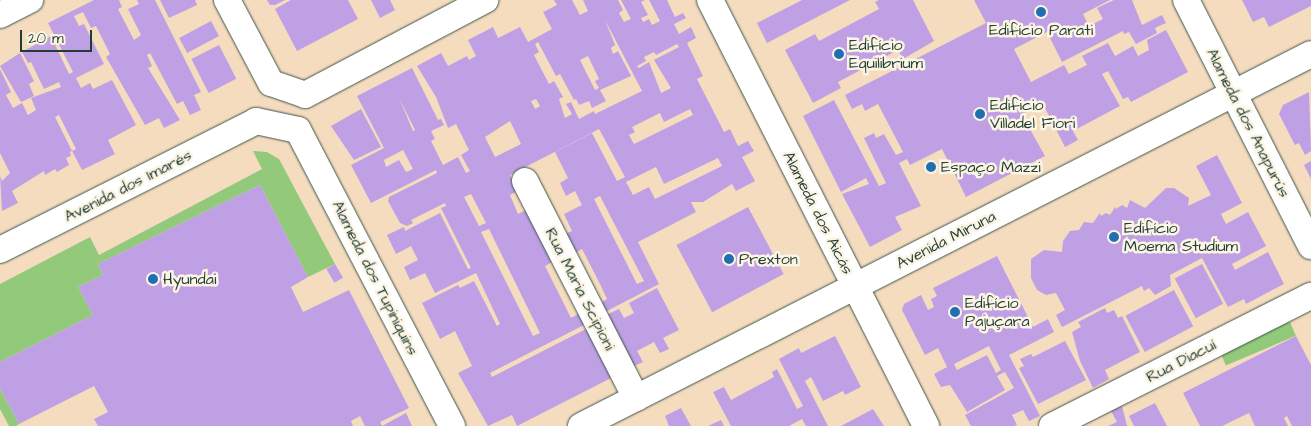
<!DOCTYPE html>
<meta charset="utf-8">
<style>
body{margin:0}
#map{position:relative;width:1311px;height:426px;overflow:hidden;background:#f5dcbf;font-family:"Architects Daughter",sans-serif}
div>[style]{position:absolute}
.green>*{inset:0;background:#92c97b;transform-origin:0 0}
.building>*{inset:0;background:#bfa0e4;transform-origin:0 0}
.roads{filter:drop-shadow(0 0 1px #3f5549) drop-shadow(0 0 1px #3f5549)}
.minor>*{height:26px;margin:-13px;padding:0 13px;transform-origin:13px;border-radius:13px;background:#fff}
.dots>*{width:14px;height:14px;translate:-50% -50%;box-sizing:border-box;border:2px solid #fcf5e5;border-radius:50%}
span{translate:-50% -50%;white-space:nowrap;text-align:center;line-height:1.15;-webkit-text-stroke:5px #fcf5e5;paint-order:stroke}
.poi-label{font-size:16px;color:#1f3d34}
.left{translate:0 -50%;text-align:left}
.street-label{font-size:16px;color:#1f3d34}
.scale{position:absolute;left:20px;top:30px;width:72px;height:22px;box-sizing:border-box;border:2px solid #1f3d34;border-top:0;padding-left:6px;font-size:15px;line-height:18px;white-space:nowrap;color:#1f3d34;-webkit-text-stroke:4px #fcf5e5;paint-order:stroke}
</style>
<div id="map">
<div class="green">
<i style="clip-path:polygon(253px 151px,267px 152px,279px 159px,335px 264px,308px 277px,260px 185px,98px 264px,103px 275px,78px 287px,93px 315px,0 362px,0 284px,90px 237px,99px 255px,262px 169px)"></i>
<i style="left:1290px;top:322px;width:15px;height:76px;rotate:67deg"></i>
<i style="clip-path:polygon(0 388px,19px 424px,16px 426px,9px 426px,0 409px)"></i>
</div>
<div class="building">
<i style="clip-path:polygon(evenodd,94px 0,119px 0,122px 7px,118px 9px,134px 40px,141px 35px,128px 9px,139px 4px,137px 0,155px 0,201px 92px,194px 95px,201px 110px,190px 115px,183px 101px,177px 104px,150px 53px,147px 55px,152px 66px,148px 68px,180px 120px,164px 128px,159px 118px,145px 125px,106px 57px,110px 54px,96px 26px,91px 28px,83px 12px,74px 16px,79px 26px,84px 24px,104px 64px,76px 78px,81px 88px,90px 83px,93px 89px,112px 80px,136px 125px,108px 140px,115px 154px,82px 170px,72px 151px,70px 152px,71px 156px,66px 158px,69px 165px,57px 172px,55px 169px,45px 175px,44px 171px,12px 191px,18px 203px,2px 211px,0 176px,2px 181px,10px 173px,0 153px,0 69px,11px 92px,6px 95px,13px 108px,22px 103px,28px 115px,36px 110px,31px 98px,61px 87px,59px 82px,44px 89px,31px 62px,28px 63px,22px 52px,51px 36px,69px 74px,73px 72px,48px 23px,94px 0,59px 115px,76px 149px,72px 151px,55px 117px,59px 115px)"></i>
<i style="clip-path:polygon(160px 0,195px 0,197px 5px,169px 18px)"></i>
<i style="clip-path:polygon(267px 0,285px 0,275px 5px,270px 5px)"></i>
<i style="clip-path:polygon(291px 0,348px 0,358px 19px,297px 51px,275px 9px)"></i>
<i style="clip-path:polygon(371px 0,390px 0,395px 10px,380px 18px)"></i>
<i style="clip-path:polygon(evenodd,554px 0,572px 0,580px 15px,588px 11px,583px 0,618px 0,623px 10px,619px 13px,624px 22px,631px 19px,621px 0,645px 0,641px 2px,648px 15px,641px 18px,643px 22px,649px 19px,652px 25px,660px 21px,649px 0,667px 0,675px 17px,683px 13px,686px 18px,674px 24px,679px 34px,691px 27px,696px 38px,687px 43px,703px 76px,697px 79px,724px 132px,730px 129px,738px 146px,748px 141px,754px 151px,742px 157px,755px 181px,736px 191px,732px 184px,703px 202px,691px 202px,696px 212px,638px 242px,659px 284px,605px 312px,600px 303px,607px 299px,599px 282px,582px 249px,575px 253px,565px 234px,572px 231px,564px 214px,582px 205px,575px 191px,566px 196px,560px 183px,568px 178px,555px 152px,592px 133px,617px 181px,625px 177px,599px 129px,510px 175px,518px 191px,510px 195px,518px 214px,528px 209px,554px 261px,545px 266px,571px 318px,580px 313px,586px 324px,490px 373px,492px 377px,588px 328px,613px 377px,517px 426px,512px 415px,488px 426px,458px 373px,472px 366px,455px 331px,440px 339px,422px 303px,458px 285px,460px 288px,474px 281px,497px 326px,500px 324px,476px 273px,435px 293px,425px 273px,410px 280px,404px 267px,418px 260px,411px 246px,396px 254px,387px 235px,404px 227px,405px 231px,440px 213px,468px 269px,471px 268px,441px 208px,446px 206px,445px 203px,411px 220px,413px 223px,407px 226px,400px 223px,388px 201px,389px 197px,437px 173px,436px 170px,371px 203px,351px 165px,384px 148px,357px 96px,412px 68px,438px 120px,441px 119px,444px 125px,431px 131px,435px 139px,431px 141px,443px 165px,458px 157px,466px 173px,470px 171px,461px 155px,469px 150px,456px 124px,448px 128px,436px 97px,417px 66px,441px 53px,448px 66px,467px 56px,469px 60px,476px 56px,468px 40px,493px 27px,498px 38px,520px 27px,528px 42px,552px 29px,543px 12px,557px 5px,554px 0,605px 20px,642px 91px,595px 114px,594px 111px,579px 119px,571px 102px,566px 104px,572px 114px,565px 118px,559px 99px,563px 97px,554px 81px,549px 84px,534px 55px,539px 52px,535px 44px,538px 42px,556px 76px,560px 74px,574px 100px,576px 99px,579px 105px,589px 101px,592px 108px,606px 101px,600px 90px,631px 76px,618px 51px,613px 54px,611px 48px,615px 45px,605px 20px,554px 0,677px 44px,679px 47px,654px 60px,671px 88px,661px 93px,649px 62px,639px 68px,637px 66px,646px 61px,644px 57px,654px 52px,656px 55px,677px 44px,554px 0,588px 56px,599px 79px,595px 81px,599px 88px,595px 90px,580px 60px,588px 56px,554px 0,399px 98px,415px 130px,413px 131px,399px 98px,554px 0,536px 99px,540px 106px,535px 109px,531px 101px,536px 99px,554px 0,690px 109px,693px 115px,634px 144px,629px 135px,635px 132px,632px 127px,660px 113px,664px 122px,690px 109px,554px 0,510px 121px,521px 144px,495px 157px,485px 137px,510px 121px,554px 0,403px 150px,413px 169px,406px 172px,399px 160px,386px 167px,384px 160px,403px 150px,554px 0,718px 158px,722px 166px,655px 199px,649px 187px,633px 195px,626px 182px,656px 167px,664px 184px,718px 158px,554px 0,471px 194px,486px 223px,479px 226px,464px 197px,471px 194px,554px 0,600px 196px,644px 281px,637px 284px,594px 199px,600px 196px,554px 0,489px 229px,540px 333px,533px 336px,481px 232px,489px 229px)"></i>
<i style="clip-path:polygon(802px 0,850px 0,767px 43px,757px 23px)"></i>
<i style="clip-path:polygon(879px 0,913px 0,934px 41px,903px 59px,898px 50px,838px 82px,841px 88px,813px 103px,785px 50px,815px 34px,819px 41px,879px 9px,875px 2px)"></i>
<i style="clip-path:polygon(974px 0,1110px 0,1083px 14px,1089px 26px,1103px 19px,1097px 8px,1114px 0,1132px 0,1142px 25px,1162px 15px,1166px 23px,1155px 28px,1157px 33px,1136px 44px,1129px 32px,1124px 34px,1123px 31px,1062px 62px,1047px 32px,1014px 49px,1031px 82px,1064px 65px,1069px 74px,1087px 65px,1082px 56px,1108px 43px,1115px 56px,1133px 46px,1138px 56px,1149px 50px,1147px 40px,1166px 30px,1188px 72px,1131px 102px,1128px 97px,1123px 99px,1108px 71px,1102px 74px,1120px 106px,1073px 131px,1078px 140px,1065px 147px,1043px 104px,1022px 115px,1045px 156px,966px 197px,942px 149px,910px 165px,907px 159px,899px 163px,921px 206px,895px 217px,902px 230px,870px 247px,842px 194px,869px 184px,866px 178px,841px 192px,803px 116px,834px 100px,879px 186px,886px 183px,864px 138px,874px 133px,876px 138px,884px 134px,896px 155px,903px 152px,878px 104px,865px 111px,862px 104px,852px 109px,845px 95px,986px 23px)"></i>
<i style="clip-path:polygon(1242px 0,1311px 0,1311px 6px,1269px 27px,1264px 17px,1253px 22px)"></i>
<i style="left:211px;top:21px;width:17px;height:36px;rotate:62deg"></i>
<i style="left:219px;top:45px;width:38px;height:31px;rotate:63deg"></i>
<i style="clip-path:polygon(20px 53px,34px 81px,29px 84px,34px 96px,21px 102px,0 66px)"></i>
<i style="clip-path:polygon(1309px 92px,1311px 151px,1305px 155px,1299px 143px,1295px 145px,1279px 114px,1283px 105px)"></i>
<i style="clip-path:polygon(361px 109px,381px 147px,354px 160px,331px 126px)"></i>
<i style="clip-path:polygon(1217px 155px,1242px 203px,1221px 214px,1226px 224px,1248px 212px,1266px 246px,1232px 264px,1235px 270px,1268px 252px,1284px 284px,1246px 304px,1244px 299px,1228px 307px,1202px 258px,1170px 275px,1171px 286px,1155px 295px,1149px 288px,1144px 291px,1142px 286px,1062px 327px,1056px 315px,1065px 310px,1056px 293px,1046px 295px,1037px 290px,1031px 278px,1031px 259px,1044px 250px,1062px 252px,1063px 241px,1070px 231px,1079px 230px,1084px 222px,1093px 223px,1100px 213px,1101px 216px,1106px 213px,1110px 215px,1115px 207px,1116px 209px,1122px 205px,1127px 208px,1130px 200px,1145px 208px,1166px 188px,1174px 188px,1189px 198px,1188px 206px,1211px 195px,1196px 166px)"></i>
<i style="clip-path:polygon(1311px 161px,1311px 179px,1304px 165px)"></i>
<i style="clip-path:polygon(260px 185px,308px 277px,291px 287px,303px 312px,349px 290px,409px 408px,380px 422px,382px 426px,406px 413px,412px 426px,365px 426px,360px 416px,351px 421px,353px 426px,98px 426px,94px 419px,108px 412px,94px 386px,19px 424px,0 388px,0 362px,93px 315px,78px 287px,103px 275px,98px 264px)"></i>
<i style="left:748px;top:207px;width:76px;height:81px;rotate:62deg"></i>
<i style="clip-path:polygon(evenodd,997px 256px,1033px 327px,1048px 319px,1054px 332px,1009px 355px,1040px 416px,1029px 421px,1023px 410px,1012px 415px,1017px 425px,1014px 426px,971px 426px,965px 415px,1014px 388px,1005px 372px,997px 376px,1005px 390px,967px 412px,950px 385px,941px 387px,934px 374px,947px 367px,938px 348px,925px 355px,902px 310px,904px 304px,921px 295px,928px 310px,934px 307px,931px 299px,937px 296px,933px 288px,997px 256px,989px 346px,1001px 370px,996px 373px,987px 355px,957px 370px,954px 364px,989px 346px)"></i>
<i style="left:335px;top:264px;width:16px;height:10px;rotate:60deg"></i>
<i style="left:1202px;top:264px;width:45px;height:31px;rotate:62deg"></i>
<i style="clip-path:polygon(657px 288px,679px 330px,663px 338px,669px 349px,660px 353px,654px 342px,637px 351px,643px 362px,632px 367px,606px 315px,619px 309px,624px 318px,634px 313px,629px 303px)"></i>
<i style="left:1174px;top:290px;width:41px;height:55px;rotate:62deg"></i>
<i style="clip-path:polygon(1105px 308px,1107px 313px,1114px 310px,1118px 318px,1122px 316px,1140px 352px,1105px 370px,1109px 379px,1093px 388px,1080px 361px,1072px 332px,1081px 327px,1078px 322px)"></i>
<i style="clip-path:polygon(835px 336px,861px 387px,845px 395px,843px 391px,823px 401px,811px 377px,805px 381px,828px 426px,806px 426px,802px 419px,789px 426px,731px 426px,713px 392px,724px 387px,731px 400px,774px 377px,772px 372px,777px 369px,797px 409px,803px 406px,779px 359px,799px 348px,801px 353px)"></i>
<i style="clip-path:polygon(1296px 336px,1311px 365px,1311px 426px,1292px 426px,1287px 416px,1284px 418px,1288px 426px,1255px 426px,1249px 413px,1222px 426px,1200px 426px,1183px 393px)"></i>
<i style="clip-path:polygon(1065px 341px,1086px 380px,1038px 404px,1019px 368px,1024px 366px,1020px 359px,1031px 354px,1033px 357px)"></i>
<i style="clip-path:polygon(1155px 403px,1167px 426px,1134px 426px,1129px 416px)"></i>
<i style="clip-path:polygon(1122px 406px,1127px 426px,1108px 426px,1117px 422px,1111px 411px)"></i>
<i style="clip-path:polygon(681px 408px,691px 426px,669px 426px,665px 416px)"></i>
<i style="clip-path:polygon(873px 409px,884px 426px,841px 426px)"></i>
<i style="clip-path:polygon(721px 420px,724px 426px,708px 426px)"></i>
</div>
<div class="roads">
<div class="minor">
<i style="left:227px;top:0;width:94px;rotate:62.1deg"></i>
<i style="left:710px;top:0;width:478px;rotate:63.1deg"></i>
<i style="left:1186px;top:0;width:276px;rotate:63.1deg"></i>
<i style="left:0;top:15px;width:34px;rotate:-27deg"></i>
<i style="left:271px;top:83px;width:36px;rotate:19deg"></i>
<i style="left:305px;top:95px;width:204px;rotate:-27.8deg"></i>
<i style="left:298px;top:130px;width:334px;rotate:62.5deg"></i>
<i style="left:525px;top:181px;width:244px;rotate:62.9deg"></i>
<i style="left:0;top:250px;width:287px;rotate:-26.7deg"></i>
<i style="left:256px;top:121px;width:43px;rotate:12.1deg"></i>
<i style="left:581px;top:426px;width:819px;rotate:-27deg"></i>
<i style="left:1052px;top:426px;width:290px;rotate:-26.7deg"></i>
</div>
</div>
<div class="dots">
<i style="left:1041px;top:12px;background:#1f6fb2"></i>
<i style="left:839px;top:54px;background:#1f6fb2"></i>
<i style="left:980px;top:114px;background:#1f6fb2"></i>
<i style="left:931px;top:167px;background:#1f6fb2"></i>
<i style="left:1114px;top:237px;background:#1f6fb2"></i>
<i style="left:729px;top:259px;background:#1f6fb2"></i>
<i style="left:153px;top:279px;background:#1f6fb2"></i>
<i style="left:955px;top:312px;background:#1f6fb2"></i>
</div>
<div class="poi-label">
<span style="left:1041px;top:30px">Edifício Parati</span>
<span class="left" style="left:849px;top:54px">Edifício<br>Equilibrium</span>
<span class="left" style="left:990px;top:114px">Edificio<br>Villadel Fiori</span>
<span class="left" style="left:941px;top:167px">Espaço Mazzi</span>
<span class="left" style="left:1124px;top:237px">Edifício<br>Moema Studium</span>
<span class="left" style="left:739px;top:259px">Prexton</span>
<span class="left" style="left:163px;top:279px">Hyundai</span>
<span class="left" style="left:965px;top:312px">Edifício<br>Pajuçara</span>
</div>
<div class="street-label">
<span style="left:1248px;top:123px;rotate:63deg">Alameda dos Anapurús</span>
<span style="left:128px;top:186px;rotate:-27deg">Avenida dos Imarés</span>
<span style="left:818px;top:213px;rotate:63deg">Alameda dos Aicás</span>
<span style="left:946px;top:240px;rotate:-27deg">Avenida Miruna</span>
<span style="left:375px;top:278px;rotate:63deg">Alameda dos Tupiniquins</span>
<span style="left:580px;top:289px;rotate:63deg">Rua Maria Scipioni</span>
<span style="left:1181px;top:361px;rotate:-27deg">Rua Diacuí</span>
</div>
<div class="scale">20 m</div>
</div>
